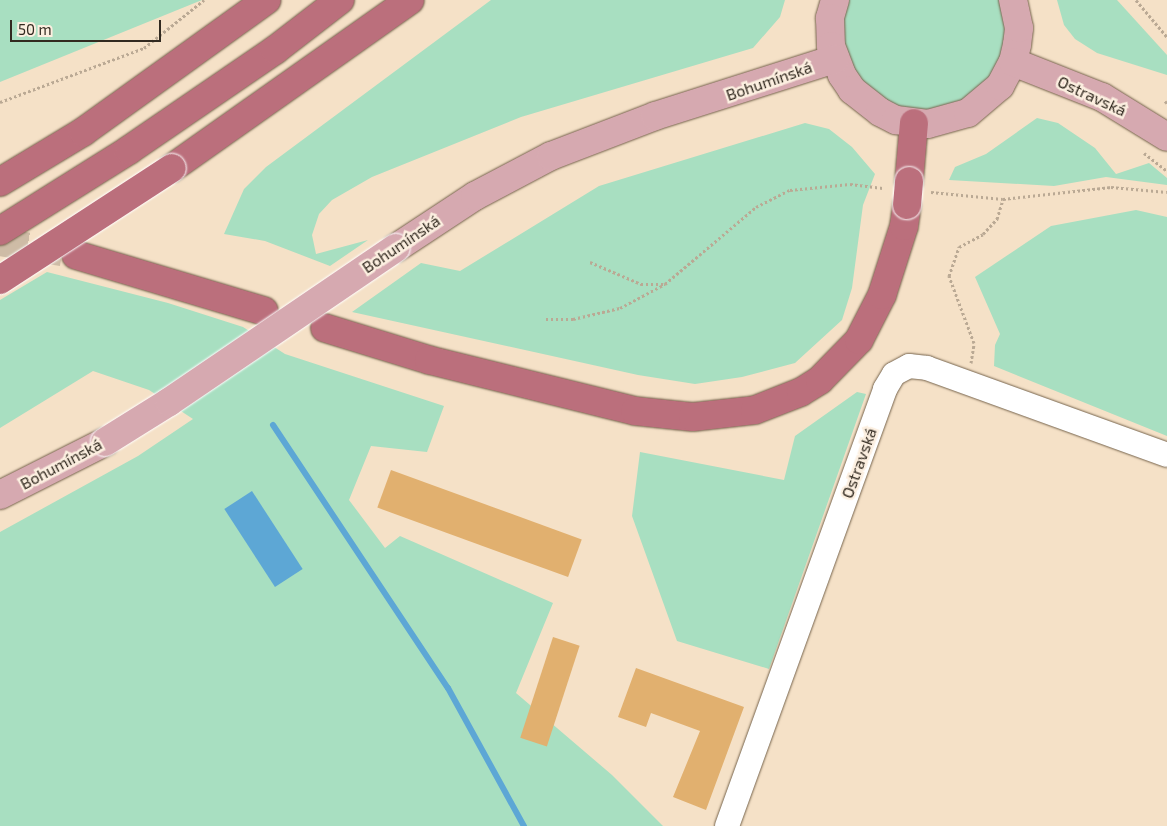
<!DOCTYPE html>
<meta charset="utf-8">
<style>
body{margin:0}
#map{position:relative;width:1167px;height:826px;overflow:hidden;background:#f5e1c7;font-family:"Exo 2",sans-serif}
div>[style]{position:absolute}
.green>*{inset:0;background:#a8dfc1}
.water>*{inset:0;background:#5da7d5;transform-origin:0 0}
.stream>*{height:6px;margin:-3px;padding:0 3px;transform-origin:3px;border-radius:3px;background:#5da7d5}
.building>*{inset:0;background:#e1b06f;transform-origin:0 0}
.highway-tunnel>*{height:28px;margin-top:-14px;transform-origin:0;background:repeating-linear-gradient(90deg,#cebca6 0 28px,transparent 0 42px)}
.path>*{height:3px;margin-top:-1.5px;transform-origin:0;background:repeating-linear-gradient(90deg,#baa994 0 2.5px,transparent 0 5px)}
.roads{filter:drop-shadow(0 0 1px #76644d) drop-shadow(0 0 1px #76644d)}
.minor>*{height:24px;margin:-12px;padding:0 12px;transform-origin:12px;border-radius:12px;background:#fff}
.major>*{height:28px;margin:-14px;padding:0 14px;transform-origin:14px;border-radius:14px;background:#d6a9b0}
.highway>*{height:28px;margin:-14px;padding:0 14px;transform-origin:14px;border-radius:14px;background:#bb6f7c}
.bridges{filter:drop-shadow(0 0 1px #fff) drop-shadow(0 0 1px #fff)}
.major-bridge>*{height:28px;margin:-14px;padding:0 14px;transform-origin:14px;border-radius:14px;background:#d6a9b0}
.highway-bridge>*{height:28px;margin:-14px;padding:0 14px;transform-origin:14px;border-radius:14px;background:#bb6f7c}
span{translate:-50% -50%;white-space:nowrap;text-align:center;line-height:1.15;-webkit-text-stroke:5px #fcefe0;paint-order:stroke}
.street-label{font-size:16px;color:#322a20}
.scale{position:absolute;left:10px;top:20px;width:151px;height:22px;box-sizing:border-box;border:2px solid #322a20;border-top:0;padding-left:6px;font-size:15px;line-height:18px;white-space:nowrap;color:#322a20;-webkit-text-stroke:4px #fcefe0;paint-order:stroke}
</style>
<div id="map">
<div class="green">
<i style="clip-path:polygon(0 0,202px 0,0 82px)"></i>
<i style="clip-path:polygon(491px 0,785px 0,780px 17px,753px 48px,521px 117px,372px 177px,332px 200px,319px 214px,312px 235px,316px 254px,368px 240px,330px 266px,265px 241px,224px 234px,244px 189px,266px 167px)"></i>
<i style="clip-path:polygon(847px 0,999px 0,1005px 23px,1004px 51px,993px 76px,974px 97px,922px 114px,895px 110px,871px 96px,843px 52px,841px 25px)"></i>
<i style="clip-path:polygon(1057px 0,1117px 0,1167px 55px,1167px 75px,1097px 53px,1075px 39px,1064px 25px)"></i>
<i style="clip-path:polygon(1037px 118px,1058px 123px,1095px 148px,1116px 174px,1149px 163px,1167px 178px,1167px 185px,1106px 177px,1054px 186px,949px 180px,955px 167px,986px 154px)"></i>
<i style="clip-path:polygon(805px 123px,829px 129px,852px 147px,875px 174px,863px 205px,852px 288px,842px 320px,795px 363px,742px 377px,695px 384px,638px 375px,352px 312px,421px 263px,460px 271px,599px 186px)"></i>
<i style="clip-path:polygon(1136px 210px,1167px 217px,1167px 436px,994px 366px,995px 345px,1000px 334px,975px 277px,1051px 226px)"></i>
<i style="clip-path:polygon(47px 272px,168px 303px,243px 327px,285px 354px,444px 406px,427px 452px,371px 446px,349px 500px,385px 548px,400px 536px,553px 603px,516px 693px,612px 775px,663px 826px,0 826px,0 532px,138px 456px,193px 419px,149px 390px,93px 371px,0 428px,0 300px)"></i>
<i style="clip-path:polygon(857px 392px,866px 394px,769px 669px,677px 641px,632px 516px,640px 452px,784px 480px,795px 436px)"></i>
</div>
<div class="water">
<i style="left:252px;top:491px;width:93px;height:33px;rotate:57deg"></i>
</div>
<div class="stream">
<i style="left:273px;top:425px;width:316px;rotate:56.4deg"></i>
<i style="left:448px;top:688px;width:158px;rotate:61.2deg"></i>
</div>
<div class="building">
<i style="left:391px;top:470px;width:203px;height:40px;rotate:20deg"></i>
<i style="left:553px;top:637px;width:28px;height:106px;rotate:18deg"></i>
<i style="clip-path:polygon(636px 668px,744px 707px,706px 810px,673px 797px,700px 731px,651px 713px,646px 727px,618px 717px)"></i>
</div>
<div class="highway-tunnel">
<i style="left:0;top:242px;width:63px;rotate:9.2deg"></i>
</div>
<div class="path">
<i style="left:1136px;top:0;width:48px;rotate:50deg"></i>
<i style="left:1165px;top:101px;width:3px;rotate:45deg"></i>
<i style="left:0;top:102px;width:154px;rotate:-20.6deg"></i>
<i style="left:144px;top:48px;width:77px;rotate:-38.7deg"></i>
<i style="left:1144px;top:153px;width:29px;rotate:38deg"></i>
<i style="left:931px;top:192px;width:72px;rotate:5.6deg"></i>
<i style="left:1003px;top:199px;width:109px;rotate:-6.3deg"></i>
<i style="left:1111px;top:187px;width:56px;rotate:5.1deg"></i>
<i style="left:590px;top:262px;width:56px;rotate:23.3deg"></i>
<i style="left:641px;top:284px;width:23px"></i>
<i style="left:546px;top:319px;width:27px"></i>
<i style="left:573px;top:319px;width:48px;rotate:-13.2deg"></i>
<i style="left:620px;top:308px;width:51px;rotate:-28.1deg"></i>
<i style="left:665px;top:284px;width:119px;rotate:-40.2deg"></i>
<i style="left:756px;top:207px;width:38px;rotate:-27deg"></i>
<i style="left:790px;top:190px;width:60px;rotate:-5.7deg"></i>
<i style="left:850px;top:184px;width:35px;rotate:7deg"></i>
<i style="left:971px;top:363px;width:20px;rotate:-81deg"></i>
<i style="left:974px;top:343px;width:72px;rotate:-110.5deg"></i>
<i style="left:949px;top:276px;width:31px;rotate:-71deg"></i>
<i style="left:959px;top:247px;width:27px;rotate:-28deg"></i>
<i style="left:983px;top:234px;width:21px;rotate:-47deg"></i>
<i style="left:997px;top:219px;width:21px;rotate:-73deg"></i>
</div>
<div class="roads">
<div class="minor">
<i style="left:727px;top:826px;width:465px;rotate:-70.1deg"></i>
<i style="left:885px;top:389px;width:17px;rotate:-59deg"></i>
<i style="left:894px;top:374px;width:17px;rotate:-28deg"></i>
<i style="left:909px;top:366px;width:18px;rotate:6deg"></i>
<i style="left:927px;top:368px;width:255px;rotate:19.9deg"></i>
</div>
<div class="major">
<i style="left:835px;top:0;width:19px;rotate:106deg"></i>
<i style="left:830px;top:18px;width:28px;rotate:88deg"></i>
<i style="left:831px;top:46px;width:31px;rotate:69deg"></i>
<i style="left:842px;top:75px;width:18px;rotate:56deg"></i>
<i style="left:852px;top:90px;width:36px;rotate:38deg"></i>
<i style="left:880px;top:112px;width:18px;rotate:27deg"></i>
<i style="left:896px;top:120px;width:32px;rotate:7deg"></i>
<i style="left:928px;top:124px;width:41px;rotate:-15.4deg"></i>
<i style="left:968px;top:113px;width:42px;rotate:-40.2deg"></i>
<i style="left:1000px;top:86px;width:27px;rotate:-62deg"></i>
<i style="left:1013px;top:62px;width:17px;rotate:-77deg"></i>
<i style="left:1017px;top:45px;width:17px;rotate:-83deg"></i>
<i style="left:1019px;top:28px;width:29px;rotate:-102deg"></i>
<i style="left:1013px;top:62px;width:96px;rotate:21.5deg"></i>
<i style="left:1102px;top:97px;width:76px;rotate:31.6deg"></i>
<i style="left:396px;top:248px;width:95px;rotate:-33.4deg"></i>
<i style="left:475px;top:196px;width:86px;rotate:-27.8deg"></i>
<i style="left:551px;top:156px;width:111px;rotate:-21deg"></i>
<i style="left:655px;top:116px;width:189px;rotate:-17.6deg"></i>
<i style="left:0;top:495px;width:118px;rotate:-26.8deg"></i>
</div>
<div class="highway">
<i style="left:172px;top:168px;width:291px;rotate:-35.2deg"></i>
<i style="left:909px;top:181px;width:58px;rotate:-85.1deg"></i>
<i style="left:0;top:182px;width:97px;rotate:-31.1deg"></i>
<i style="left:83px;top:132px;width:226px;rotate:-35.7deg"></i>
<i style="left:0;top:231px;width:152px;rotate:-32.1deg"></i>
<i style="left:129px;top:150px;width:177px;rotate:-34.4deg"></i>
<i style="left:275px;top:50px;width:82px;rotate:-37.6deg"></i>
<i style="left:76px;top:255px;width:196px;rotate:16.6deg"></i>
<i style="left:325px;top:328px;width:109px;rotate:17.1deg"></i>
<i style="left:429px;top:360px;width:212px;rotate:13.9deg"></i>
<i style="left:635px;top:411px;width:58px;rotate:5.9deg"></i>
<i style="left:693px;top:417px;width:62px;rotate:-6.4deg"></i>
<i style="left:755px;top:410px;width:49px;rotate:-21.4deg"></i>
<i style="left:801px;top:392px;width:22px;rotate:-32deg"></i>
<i style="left:820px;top:380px;width:56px;rotate:-45.7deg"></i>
<i style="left:859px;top:340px;width:51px;rotate:-62.9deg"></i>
<i style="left:882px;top:295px;width:72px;rotate:-72.3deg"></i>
<i style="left:904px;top:226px;width:21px;rotate:-82deg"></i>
</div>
</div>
<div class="bridges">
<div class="major-bridge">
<i style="left:105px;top:442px;width:75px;rotate:-32deg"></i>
<i style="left:169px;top:402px;width:274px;rotate:-34.2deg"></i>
</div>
<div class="highway-bridge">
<i style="left:907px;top:205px;width:24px;rotate:-85deg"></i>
<i style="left:0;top:280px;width:205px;rotate:-33.1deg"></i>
</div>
</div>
<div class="street-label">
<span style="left:769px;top:81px;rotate:-19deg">Bohumínská</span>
<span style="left:1092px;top:96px;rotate:25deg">Ostravská</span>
<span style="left:401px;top:244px;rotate:-34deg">Bohumínská</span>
<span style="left:859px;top:463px;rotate:-70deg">Ostravská</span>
<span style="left:61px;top:464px;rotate:-28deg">Bohumínská</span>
</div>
<div class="scale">50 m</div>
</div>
